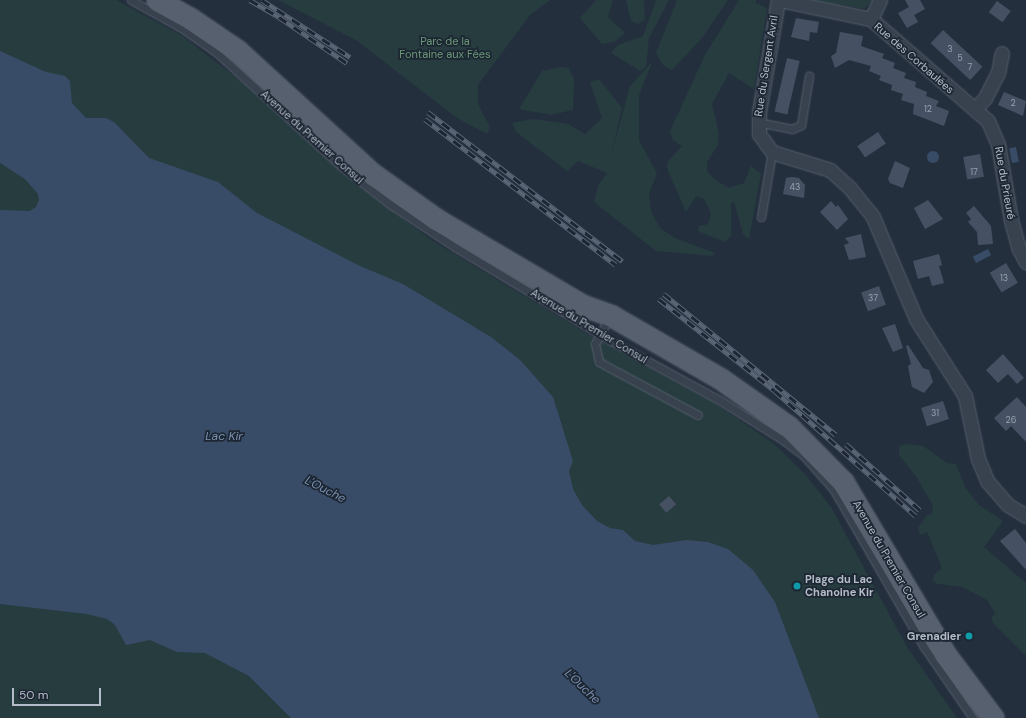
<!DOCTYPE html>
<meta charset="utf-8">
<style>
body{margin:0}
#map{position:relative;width:1026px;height:718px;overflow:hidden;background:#242f3e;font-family:"DM Sans",sans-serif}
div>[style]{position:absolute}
.green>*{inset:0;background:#263c3f}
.water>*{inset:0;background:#394c67;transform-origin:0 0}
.round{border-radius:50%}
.building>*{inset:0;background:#455162;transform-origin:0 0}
.roads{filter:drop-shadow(0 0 1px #565f6c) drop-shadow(0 0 1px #565f6c)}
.lane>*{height:7px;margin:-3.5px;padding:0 3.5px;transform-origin:3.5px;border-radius:3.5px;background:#38414e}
.street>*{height:13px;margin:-6.5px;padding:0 6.5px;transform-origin:6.5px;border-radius:6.5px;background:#38414e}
.primary>*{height:21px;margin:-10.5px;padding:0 10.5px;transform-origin:10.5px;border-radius:10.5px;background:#56606e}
.rail>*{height:4.5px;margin-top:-2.25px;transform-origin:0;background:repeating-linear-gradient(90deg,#1d2633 0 9px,#5a6575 0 18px);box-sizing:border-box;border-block:1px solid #5a6575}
.dots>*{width:11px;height:11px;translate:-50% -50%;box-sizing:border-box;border:2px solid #1d2633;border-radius:50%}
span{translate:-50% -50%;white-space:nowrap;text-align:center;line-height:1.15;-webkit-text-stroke:3.5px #1d2633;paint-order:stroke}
.number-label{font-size:9px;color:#98a1af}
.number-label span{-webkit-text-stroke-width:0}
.park-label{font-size:11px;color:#6b9a76}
.street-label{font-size:11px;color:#b4bcc9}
.poi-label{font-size:11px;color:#b4bcc9;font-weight:700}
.left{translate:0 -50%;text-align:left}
.right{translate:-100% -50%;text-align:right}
.water-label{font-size:12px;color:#7c92b1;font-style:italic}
.scale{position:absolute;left:12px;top:688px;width:89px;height:18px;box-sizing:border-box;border:2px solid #b4bcc9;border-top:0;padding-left:5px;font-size:12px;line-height:14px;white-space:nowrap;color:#b4bcc9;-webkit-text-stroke:3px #1d2633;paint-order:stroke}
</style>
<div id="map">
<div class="green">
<i style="clip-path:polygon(0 0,116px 0,181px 35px,242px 82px,341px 173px,433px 241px,589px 335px,716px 404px,773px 443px,805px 474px,831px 507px,907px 647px,957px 718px,0 718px)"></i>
<i style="clip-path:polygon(278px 0,550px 0,530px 15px,478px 85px,478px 104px,490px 127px,487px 134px,457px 118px,356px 40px)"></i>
<i style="clip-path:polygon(596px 0,613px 0,608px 17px,625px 33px,614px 42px,602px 44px,580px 18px)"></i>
<i style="clip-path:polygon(626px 0,644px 0,645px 20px,638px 24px,631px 21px)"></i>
<i style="clip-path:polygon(656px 0,669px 0,649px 38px,646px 67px,640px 71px,611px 53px,618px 45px,643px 36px)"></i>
<i style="clip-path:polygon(677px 0,728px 0,702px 38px,672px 70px,663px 65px,656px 53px)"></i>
<i style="clip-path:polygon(739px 0,756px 0,756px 3px,767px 8px,754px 89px,729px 73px,712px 104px,719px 133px,718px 145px,707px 162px,707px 171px,715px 180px,729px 188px,744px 183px,751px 166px,761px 174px,749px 239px,743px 234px,734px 202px,731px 204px,731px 236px,725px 242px,698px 231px,699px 226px,708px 224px,711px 214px,704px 199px,696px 196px,686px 212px,666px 166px,669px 160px,682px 146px,673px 140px,670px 131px,705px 55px)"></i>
<i style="clip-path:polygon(812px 0,873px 0,864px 9px)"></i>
<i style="clip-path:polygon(652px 62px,639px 95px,639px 140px,657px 174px,649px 193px,651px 211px,660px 228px,675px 238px,715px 253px,713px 256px,656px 251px,594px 202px,598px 186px,607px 173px,578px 161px,567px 171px,516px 132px,512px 123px,533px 119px,568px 124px,585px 134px,602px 118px,590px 82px,599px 79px,622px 108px,611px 156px,630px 86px)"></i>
<i style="clip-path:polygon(560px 67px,569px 68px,574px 79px,573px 110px,551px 115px,519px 109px,542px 71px)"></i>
<i style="clip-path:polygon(908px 444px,923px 446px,947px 463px,956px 464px,965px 487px,978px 504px,1003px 521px,984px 547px,1026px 583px,1026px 656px,993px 623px,991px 618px,995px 613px,987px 600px,962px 587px,938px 584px,933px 581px,934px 575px,942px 568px,927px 532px,920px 535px,918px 528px,926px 516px,932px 513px,933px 506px,917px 478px,899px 455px,899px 446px)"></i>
</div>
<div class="water">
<i style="clip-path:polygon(0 51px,46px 72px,65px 76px,70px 81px,72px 103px,86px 118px,106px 118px,114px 122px,149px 158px,218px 182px,257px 213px,360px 266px,403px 284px,491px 337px,520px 360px,553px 397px,573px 461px,569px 471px,573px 489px,582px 505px,597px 521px,610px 528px,623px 530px,635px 541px,653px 545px,686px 540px,708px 542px,728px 549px,753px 570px,775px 602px,819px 718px,291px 718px,249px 676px,205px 653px,177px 652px,150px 640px,126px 645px,115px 625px,107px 619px,87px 614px,0 604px,0 210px,30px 211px,36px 207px,39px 200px,38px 194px,25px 179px,0 163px)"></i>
<i style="left:1016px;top:147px;width:15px;height:7px;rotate:79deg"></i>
<i class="round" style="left:927px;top:151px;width:12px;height:12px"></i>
<i style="left:988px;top:249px;width:7px;height:17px;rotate:63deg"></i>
</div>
<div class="building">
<i style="clip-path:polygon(905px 0,920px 0,925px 9px,914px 15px,918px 22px,907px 28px,898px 13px,909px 7px)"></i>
<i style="left:997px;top:1px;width:17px;height:14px;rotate:36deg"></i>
<i style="clip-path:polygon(796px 18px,819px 22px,817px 33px,810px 32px,809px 41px,791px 37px)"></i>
<i style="left:943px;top:30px;width:54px;height:18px;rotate:43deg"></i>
<i style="clip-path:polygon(840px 32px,863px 36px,861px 46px,884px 54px,882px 58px,895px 63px,893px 68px,906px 73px,904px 78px,916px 82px,915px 87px,927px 92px,926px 96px,939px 101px,936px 106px,949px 111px,944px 126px,913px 114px,914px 104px,901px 100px,903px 94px,891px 90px,892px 85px,879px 80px,881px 76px,869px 71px,871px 66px,849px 60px,835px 68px,831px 56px,836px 53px)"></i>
<i style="left:787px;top:58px;width:13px;height:55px;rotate:13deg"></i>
<i style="clip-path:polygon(1004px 92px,1026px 101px,1023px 116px,998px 105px)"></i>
<i style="left:878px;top:132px;width:14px;height:25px;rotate:56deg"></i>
<i style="left:980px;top:154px;width:23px;height:17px;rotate:80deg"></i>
<i style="clip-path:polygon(895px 161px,910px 168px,903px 188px,890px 183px,888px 179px)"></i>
<i style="clip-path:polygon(792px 177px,799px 178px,805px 185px,804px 198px,783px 194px,786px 178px)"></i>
<i style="clip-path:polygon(928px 200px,943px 219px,925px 229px,914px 208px)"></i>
<i style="clip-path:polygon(831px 201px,836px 207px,838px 205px,848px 219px,837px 230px,820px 212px)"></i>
<i style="clip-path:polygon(974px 206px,991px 226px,993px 244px,978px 245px,977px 232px,968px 222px,971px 219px,966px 213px)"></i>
<i style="clip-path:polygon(861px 234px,866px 257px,849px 260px,844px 245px,849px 243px,845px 238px)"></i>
<i style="clip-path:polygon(939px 254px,942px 265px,939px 266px,944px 283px,932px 286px,929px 276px,918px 279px,913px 261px)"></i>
<i style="left:1006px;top:263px;width:23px;height:19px;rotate:59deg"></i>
<i style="left:879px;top:286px;width:20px;height:19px;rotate:70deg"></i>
<i style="clip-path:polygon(895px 324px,903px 348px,893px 352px,882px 328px)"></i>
<i style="clip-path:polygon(908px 345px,923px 368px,929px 370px,933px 382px,924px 393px,912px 387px,908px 366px,911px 364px,906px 346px)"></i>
<i style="clip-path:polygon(1003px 354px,1024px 378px,1017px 384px,1008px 374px,998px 383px,986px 370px)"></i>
<i style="clip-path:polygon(1017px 397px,1026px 407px,1026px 442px,1011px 426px,1006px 431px,994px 418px)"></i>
<i style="left:943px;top:401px;width:19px;height:23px;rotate:72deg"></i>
<i style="left:669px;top:496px;width:11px;height:13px;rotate:49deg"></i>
<i style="clip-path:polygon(1015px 529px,1026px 543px,1026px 570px,1000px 541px)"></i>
</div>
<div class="roads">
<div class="lane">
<i style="left:131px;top:0;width:56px;rotate:28.9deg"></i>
<i style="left:180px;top:27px;width:44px;rotate:34.8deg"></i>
<i style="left:216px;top:52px;width:171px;rotate:42.4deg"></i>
<i style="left:342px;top:167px;width:61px;rotate:37.6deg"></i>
<i style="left:390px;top:204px;width:78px;rotate:33.5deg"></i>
<i style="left:455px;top:247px;width:182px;rotate:31.1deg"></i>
<i style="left:611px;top:341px;width:125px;rotate:28.6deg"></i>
<i style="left:721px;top:401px;width:73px;rotate:32.2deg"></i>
<i style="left:783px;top:440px;width:26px;rotate:37deg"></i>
<i style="left:804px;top:456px;width:45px;rotate:48.6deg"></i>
<i style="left:834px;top:490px;width:181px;rotate:60.2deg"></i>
<i style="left:924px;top:647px;width:86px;rotate:55.4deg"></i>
<i style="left:757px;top:122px;width:36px;rotate:11deg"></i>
<i style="left:792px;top:129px;width:10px;rotate:-24deg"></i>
<i style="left:801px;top:125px;width:50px;rotate:-80.7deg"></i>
<i style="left:761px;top:217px;width:66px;rotate:-80.4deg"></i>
<i style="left:605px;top:325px;width:21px;rotate:118deg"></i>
<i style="left:595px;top:344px;width:18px;rotate:77deg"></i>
<i style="left:599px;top:362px;width:112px;rotate:28.2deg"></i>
</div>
<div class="street">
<i style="left:778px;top:0;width:114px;rotate:99.6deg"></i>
<i style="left:759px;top:112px;width:22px;rotate:90deg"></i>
<i style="left:759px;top:134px;width:22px;rotate:54deg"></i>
<i style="left:772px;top:152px;width:61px;rotate:17.2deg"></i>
<i style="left:830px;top:170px;width:25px;rotate:42deg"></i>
<i style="left:849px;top:187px;width:38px;rotate:51deg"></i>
<i style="left:873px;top:217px;width:111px;rotate:67.1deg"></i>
<i style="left:916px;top:319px;width:91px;rotate:57.5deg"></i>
<i style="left:965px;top:396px;width:64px;rotate:78.3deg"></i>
<i style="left:978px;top:459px;width:25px;rotate:67deg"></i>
<i style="left:988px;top:482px;width:30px;rotate:49deg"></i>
<i style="left:1008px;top:505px;width:21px;rotate:31deg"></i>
<i style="left:780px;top:0;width:93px;rotate:11.8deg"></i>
<i style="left:871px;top:19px;width:155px;rotate:41.1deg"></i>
<i style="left:988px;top:121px;width:25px;rotate:67deg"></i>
<i style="left:998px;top:144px;width:77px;rotate:80.3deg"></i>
<i style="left:1011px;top:220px;width:30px;rotate:75deg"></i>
<i style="left:1019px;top:249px;width:15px;rotate:62deg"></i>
<i style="left:871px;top:19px;width:21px;rotate:-65deg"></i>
<i style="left:975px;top:109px;width:15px;rotate:-48deg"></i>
<i style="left:985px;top:98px;width:28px;rotate:-63deg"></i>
<i style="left:998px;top:73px;width:20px;rotate:-79deg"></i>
</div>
<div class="primary">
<i style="left:157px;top:0;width:39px;rotate:29deg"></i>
<i style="left:191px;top:19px;width:57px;rotate:34.2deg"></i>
<i style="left:238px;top:51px;width:184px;rotate:42.4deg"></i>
<i style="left:374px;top:175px;width:76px;rotate:35.4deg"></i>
<i style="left:436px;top:219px;width:169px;rotate:30.5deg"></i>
<i style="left:582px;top:305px;width:32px;rotate:20deg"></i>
<i style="left:612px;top:316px;width:126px;rotate:30deg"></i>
<i style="left:721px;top:379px;width:83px;rotate:35.2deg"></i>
<i style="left:789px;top:427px;width:77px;rotate:45.5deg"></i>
<i style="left:843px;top:482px;width:200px;rotate:59.3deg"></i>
<i style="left:945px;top:654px;width:80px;rotate:53.1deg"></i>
</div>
</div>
<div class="rail">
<i style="left:250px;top:0;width:34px;rotate:30deg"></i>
<i style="left:279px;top:17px;width:82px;rotate:34.1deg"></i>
<i style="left:262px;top:0;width:105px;rotate:32.9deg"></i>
<i style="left:428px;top:112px;width:245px;rotate:37.5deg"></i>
<i style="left:425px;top:119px;width:240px;rotate:37.4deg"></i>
<i style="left:664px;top:294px;width:222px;rotate:39.3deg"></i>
<i style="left:659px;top:299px;width:148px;rotate:38.4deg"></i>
<i style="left:775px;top:391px;width:188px;rotate:41.6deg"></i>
<i style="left:846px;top:444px;width:99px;rotate:41.7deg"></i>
</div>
<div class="dots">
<i style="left:797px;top:586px;background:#0f9aa8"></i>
<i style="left:969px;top:636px;background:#0f9aa8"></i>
</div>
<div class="number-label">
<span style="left:950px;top:49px">3</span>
<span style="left:960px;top:58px">5</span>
<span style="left:970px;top:67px">7</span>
<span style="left:1013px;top:103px">2</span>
<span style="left:928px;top:109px">12</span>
<span style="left:974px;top:172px">17</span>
<span style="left:795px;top:187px">43</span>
<span style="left:1004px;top:278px">13</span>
<span style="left:873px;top:298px">37</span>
<span style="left:935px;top:413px">31</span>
<span style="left:1011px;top:420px">26</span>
</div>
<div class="park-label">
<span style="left:445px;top:48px">Parc de la<br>Fontaine aux Fées</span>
</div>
<div class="street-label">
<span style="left:914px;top:58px;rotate:41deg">Rue des Corbaulées</span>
<span style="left:766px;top:66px;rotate:-81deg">Rue du Sergent Avril</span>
<span style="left:312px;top:137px;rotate:42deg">Avenue du Premier Consul</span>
<span style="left:1005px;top:183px;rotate:80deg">Rue du Prieuré</span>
<span style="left:589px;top:326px;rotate:31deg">Avenue du Premier Consul</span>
<span style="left:889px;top:559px;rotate:60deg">Avenue du Premier Consul</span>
</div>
<div class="poi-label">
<span class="left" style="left:805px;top:586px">Plage du Lac<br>Chanoine Kir</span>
<span class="right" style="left:961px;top:636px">Grenadier</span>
</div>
<div class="water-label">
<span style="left:224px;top:437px">Lac Kir</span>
<span style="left:325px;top:490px;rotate:27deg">L'Ouche</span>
<span style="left:582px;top:687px;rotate:44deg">L'Ouche</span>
</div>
<div class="scale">50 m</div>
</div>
